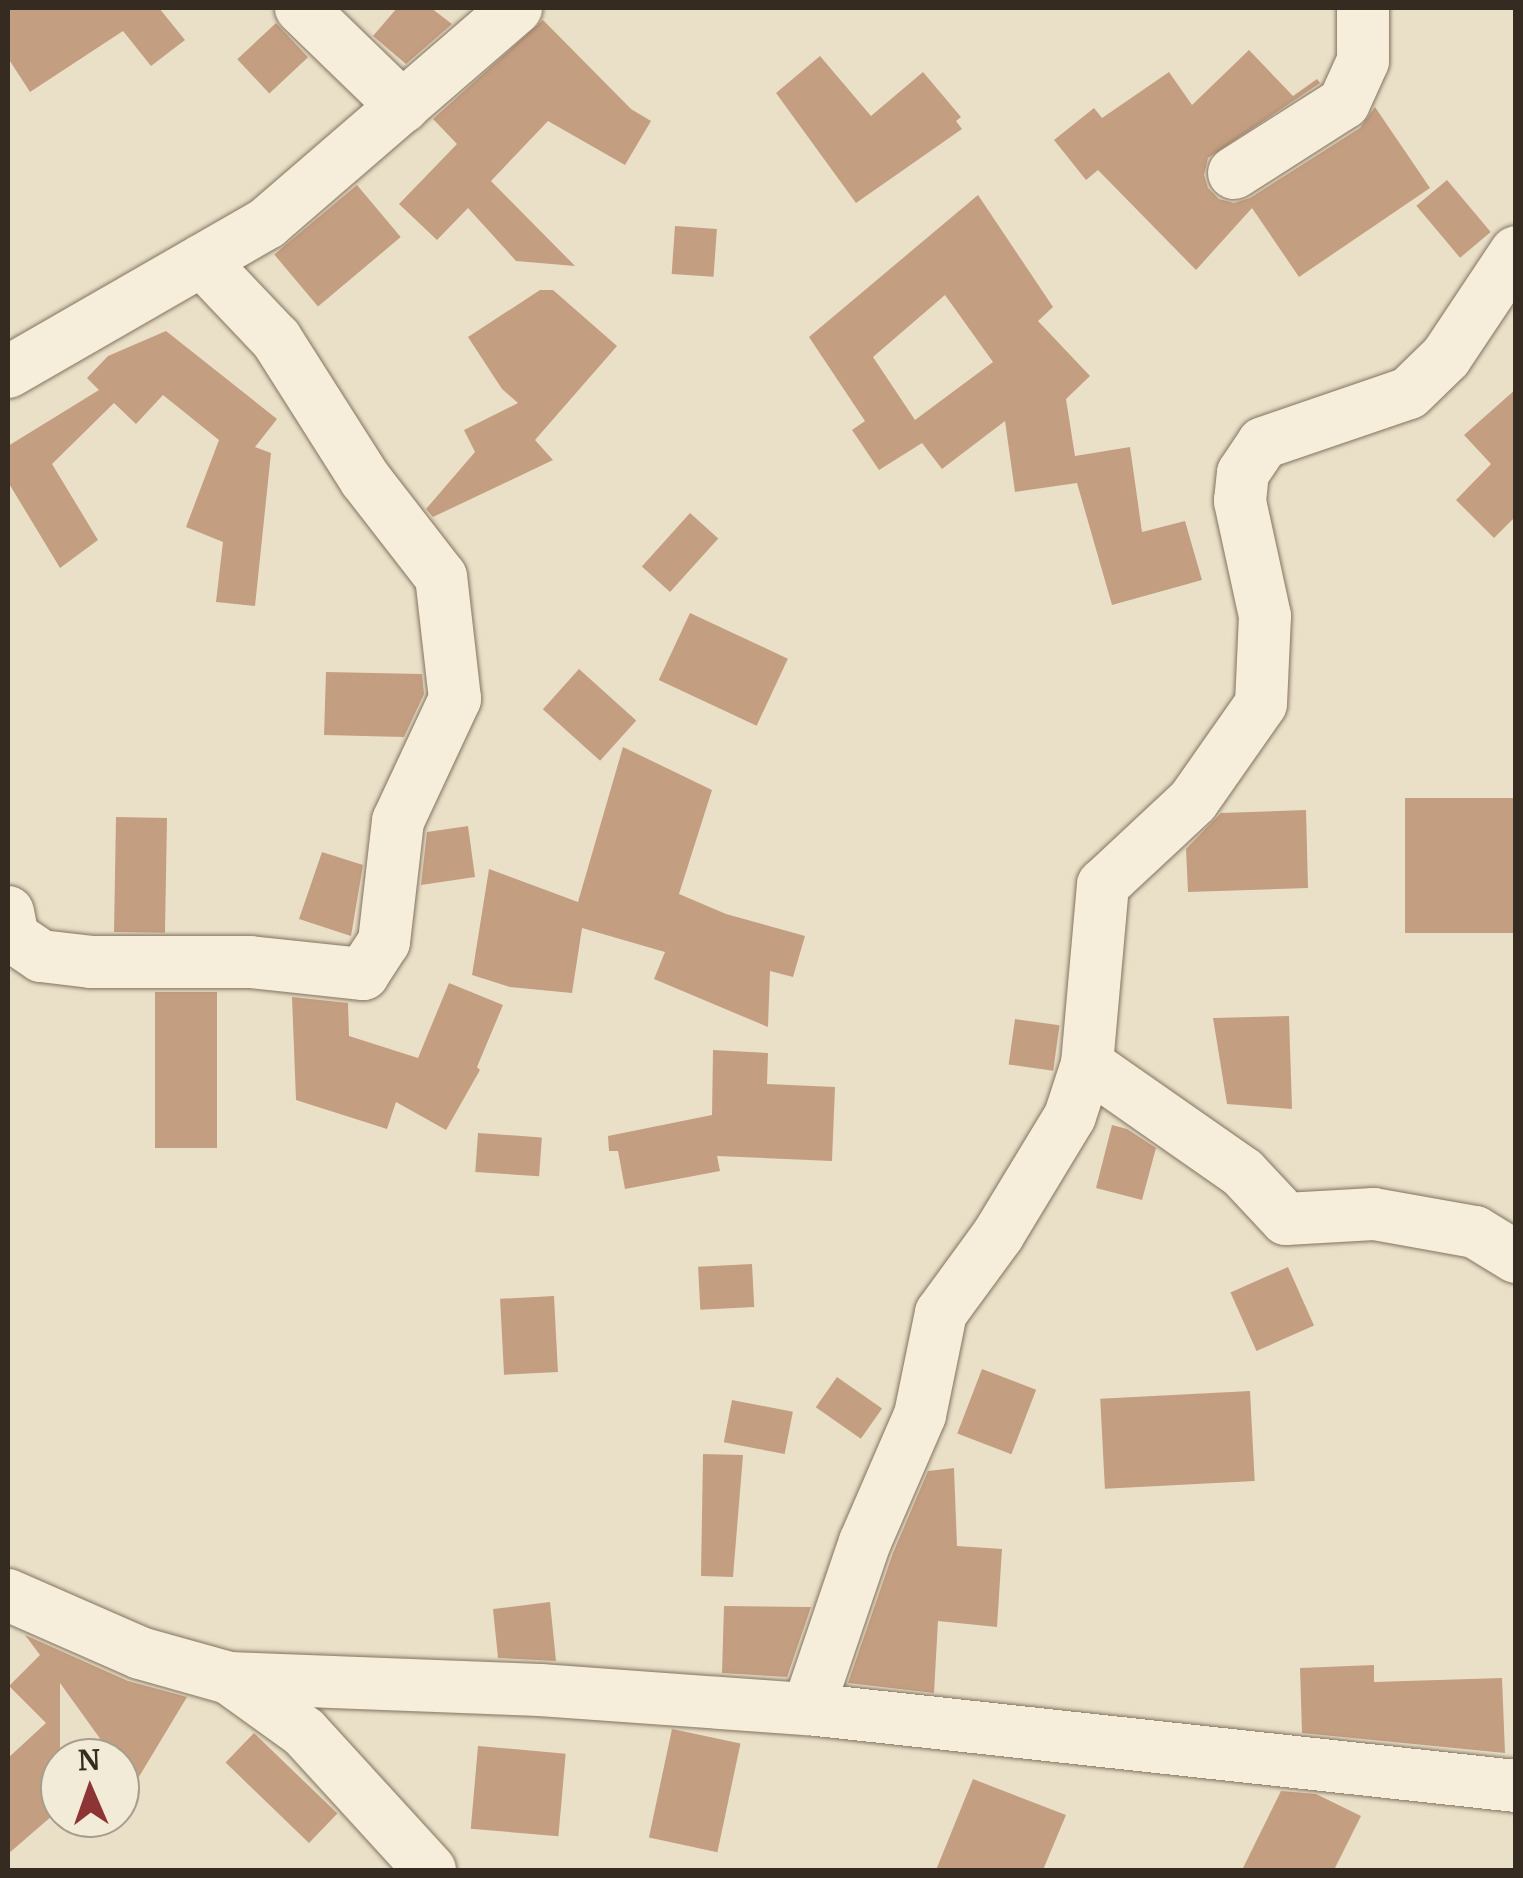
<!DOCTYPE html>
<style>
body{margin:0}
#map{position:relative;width:1523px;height:1878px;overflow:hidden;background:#eae0c8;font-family:Merriweather,serif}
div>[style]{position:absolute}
.building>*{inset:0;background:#c49e81;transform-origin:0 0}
.roads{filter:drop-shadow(0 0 2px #84735f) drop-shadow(0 0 2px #84735f)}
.street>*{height:52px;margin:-26px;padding:0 26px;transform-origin:26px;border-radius:26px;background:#f6eeda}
span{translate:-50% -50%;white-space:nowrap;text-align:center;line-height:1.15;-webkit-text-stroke:10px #f2ebd7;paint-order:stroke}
.frame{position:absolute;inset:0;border:10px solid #362b21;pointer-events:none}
.north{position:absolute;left:40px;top:1738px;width:100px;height:100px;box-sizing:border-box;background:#f2ebd7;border:2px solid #a79e8e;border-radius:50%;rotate:358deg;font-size:28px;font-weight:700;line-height:40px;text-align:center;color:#362b21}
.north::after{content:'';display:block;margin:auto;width:35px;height:45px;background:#8d3534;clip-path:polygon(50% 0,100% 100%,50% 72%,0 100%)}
</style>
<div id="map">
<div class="building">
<i style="clip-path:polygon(8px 8px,159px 8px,185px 40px,151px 66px,123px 31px,30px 92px,8px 58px)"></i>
<i style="clip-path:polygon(397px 8px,431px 8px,452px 24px,406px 64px,373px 36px)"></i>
<i style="clip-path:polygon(543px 20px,631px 109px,651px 121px,625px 165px,548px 121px,491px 181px,575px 266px,516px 261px,468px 208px,437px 240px,399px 204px,457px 144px,433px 119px)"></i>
<i style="left:276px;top:23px;width:47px;height:53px;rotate:47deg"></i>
<i style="clip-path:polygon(1249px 50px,1293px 96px,1317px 79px,1320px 83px,1208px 158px,1204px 175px,1208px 188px,1219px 199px,1234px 203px,1250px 198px,1360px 128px,1375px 107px,1430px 188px,1299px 277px,1252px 208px,1196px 270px,1098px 170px,1086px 180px,1054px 140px,1094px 108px,1102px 118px,1169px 72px,1192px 105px)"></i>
<i style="clip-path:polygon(820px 56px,871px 116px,923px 72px,961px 117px,956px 121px,962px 129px,856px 203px,776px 93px)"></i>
<i style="left:1447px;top:180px;width:68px;height:40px;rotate:50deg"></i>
<i style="left:357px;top:185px;width:68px;height:108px;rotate:50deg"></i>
<i style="clip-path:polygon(evenodd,978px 195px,1053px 307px,1038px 321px,1090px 376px,1066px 399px,1075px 456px,1130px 447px,1142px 532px,1185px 521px,1202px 580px,1112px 605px,1077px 483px,1015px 492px,1005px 421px,942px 469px,922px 443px,879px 470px,852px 430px,865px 421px,809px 337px,978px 195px,945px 295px,993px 362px,915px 420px,873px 357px,945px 295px)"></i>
<i style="left:675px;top:226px;width:42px;height:48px;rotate:4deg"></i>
<i style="clip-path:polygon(540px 290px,553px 290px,617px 346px,535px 440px,553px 460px,433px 517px,426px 509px,475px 452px,464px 430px,518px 403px,502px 389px,468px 337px)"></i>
<i style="clip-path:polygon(166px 331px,277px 419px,255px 447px,271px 453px,255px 606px,216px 602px,223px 542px,186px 527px,219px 440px,163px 395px,136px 424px,114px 403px,52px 464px,98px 540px,60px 568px,8px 482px,8px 446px,99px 390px,87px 378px,108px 356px)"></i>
<i style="clip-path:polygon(1516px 389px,1516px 516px,1494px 538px,1456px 500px,1491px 464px,1464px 435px)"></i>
<i style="left:690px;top:513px;width:38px;height:72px;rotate:42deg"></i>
<i style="left:690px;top:613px;width:108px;height:74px;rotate:25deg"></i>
<i style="left:579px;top:669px;width:77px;height:54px;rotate:42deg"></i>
<i style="clip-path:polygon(326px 672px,422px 674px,424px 694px,404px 737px,324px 735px)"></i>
<i style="clip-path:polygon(623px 747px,712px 790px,679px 894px,726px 914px,805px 936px,793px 977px,770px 971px,768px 1027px,654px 979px,665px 952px,582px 928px,572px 993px,510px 987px,472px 975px,489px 869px,578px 902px)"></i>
<i style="left:1516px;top:798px;width:135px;height:111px;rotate:90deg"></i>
<i style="clip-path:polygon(1306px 810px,1308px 888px,1188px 892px,1186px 849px,1221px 813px)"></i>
<i style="left:116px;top:817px;width:51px;height:115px;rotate:1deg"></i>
<i style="clip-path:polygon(468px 826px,475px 877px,421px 885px,427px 832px)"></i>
<i style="clip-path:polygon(322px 852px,363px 865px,351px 936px,299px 919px)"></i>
<i style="clip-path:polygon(449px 983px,503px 1005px,477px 1067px,480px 1070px,446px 1130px,396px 1102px,387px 1129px,296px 1100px,292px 997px,348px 1003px,349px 1036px,418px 1058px)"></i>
<i style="left:155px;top:992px;width:62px;height:156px"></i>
<i style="clip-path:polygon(1289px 1016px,1292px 1109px,1227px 1104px,1213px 1018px)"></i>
<i style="left:1015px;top:1019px;width:45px;height:46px;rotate:8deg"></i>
<i style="clip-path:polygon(713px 1050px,768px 1053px,767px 1084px,835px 1087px,832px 1161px,717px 1156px,720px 1171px,625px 1189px,618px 1151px,609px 1151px,608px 1136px,712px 1115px)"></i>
<i style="clip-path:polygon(1112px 1125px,1127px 1129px,1156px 1148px,1142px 1200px,1096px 1188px)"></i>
<i style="left:478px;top:1133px;width:64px;height:39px;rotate:4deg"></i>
<i style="left:752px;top:1264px;width:43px;height:54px;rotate:87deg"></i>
<i style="left:1288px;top:1267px;width:64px;height:63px;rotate:66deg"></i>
<i style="left:554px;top:1296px;width:76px;height:54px;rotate:87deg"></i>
<i style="left:982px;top:1369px;width:58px;height:69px;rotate:21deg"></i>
<i style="left:837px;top:1377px;width:55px;height:37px;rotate:35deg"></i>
<i style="left:1250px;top:1391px;width:90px;height:150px;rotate:87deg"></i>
<i style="left:732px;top:1400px;width:62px;height:43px;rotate:11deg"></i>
<i style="clip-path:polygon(703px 1454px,743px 1455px,733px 1577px,701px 1576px)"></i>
<i style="clip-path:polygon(954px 1468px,957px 1546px,1002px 1549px,997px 1627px,938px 1621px,934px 1693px,848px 1683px,893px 1553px,928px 1471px)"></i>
<i style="clip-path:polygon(550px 1602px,556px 1661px,498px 1658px,493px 1609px)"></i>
<i style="clip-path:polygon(724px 1606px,811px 1607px,787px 1677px,722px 1673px)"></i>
<i style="clip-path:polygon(25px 1635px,128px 1681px,187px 1697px,134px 1785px,120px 1758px,114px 1758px,60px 1683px,60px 1809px,8px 1854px,8px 1758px,46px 1723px,9px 1686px,40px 1655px)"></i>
<i style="clip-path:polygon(1374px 1665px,1374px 1682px,1502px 1678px,1505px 1753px,1302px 1733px,1300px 1668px)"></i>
<i style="left:672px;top:1729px;width:70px;height:111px;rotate:12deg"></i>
<i style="left:254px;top:1733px;width:116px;height:41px;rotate:44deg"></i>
<i style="left:478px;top:1746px;width:88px;height:83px;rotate:5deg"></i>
<i style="clip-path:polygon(973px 1779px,1066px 1815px,1043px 1870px,936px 1870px)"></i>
<i style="clip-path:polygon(1281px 1791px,1316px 1794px,1361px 1816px,1334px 1870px,1242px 1870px)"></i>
</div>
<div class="roads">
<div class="street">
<i style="left:301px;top:8px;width:142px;rotate:44.1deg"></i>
<i style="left:1234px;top:173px;width:130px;rotate:-32.5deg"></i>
<i style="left:1344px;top:103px;width:46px;rotate:-65.7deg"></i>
<i style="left:1363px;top:61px;width:53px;rotate:-90deg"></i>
<i style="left:8px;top:372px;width:299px;rotate:-29.9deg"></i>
<i style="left:267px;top:223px;width:329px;rotate:-40.8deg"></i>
<i style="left:8px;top:912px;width:25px;rotate:79deg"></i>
<i style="left:13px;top:937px;width:34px;rotate:34deg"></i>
<i style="left:41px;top:956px;width:50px;rotate:6.8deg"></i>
<i style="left:91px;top:962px;width:159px"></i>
<i style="left:250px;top:962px;width:114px;rotate:6.1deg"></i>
<i style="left:363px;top:974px;width:38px;rotate:-57deg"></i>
<i style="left:384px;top:942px;width:122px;rotate:-83.4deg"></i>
<i style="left:398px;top:821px;width:135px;rotate:-65deg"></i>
<i style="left:455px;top:699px;width:123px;rotate:-96.5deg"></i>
<i style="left:441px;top:577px;width:124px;rotate:-127.8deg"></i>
<i style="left:365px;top:479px;width:166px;rotate:-122.4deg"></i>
<i style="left:276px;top:339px;width:108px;rotate:-133.5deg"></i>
<i style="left:1087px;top:1064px;width:190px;rotate:34.9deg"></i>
<i style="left:1243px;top:1173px;width:63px;rotate:46.9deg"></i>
<i style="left:1286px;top:1219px;width:88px;rotate:-3.3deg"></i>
<i style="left:1374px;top:1214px;width:103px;rotate:10.1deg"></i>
<i style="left:1475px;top:1232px;width:48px;rotate:31.4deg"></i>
<i style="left:8px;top:1595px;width:144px;rotate:23.7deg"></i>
<i style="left:140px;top:1653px;width:92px;rotate:15.7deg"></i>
<i style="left:229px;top:1678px;width:92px;rotate:35.8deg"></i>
<i style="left:304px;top:1732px;width:187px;rotate:47.6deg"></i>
<i style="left:229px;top:1678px;width:311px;rotate:2.2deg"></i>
<i style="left:540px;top:1690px;width:269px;rotate:4.1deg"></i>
<i style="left:808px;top:1709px;width:712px;rotate:6.21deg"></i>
<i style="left:808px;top:1709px;width:176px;rotate:-71.2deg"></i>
<i style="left:865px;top:1542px;width:138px;rotate:-66.6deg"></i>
<i style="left:920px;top:1415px;width:104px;rotate:-78.4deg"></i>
<i style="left:941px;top:1313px;width:97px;rotate:-53.8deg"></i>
<i style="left:998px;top:1235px;width:139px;rotate:-58.8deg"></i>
<i style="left:1070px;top:1116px;width:55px;rotate:-71.9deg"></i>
<i style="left:1087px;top:1064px;width:180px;rotate:-84.9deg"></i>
<i style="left:1103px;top:885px;width:123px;rotate:-43deg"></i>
<i style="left:1193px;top:801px;width:118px;rotate:-55deg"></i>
<i style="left:1261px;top:704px;width:88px;rotate:-87.4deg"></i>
<i style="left:1265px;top:616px;width:118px;rotate:-102.3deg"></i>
<i style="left:1240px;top:501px;width:28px;rotate:-84deg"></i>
<i style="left:1243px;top:473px;width:36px;rotate:-56deg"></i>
<i style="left:1263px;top:443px;width:154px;rotate:-18.9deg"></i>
<i style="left:1409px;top:393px;width:52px;rotate:-44.2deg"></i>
<i style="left:1446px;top:357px;width:126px;rotate:-56.3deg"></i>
</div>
</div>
<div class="frame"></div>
<div class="north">N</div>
</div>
